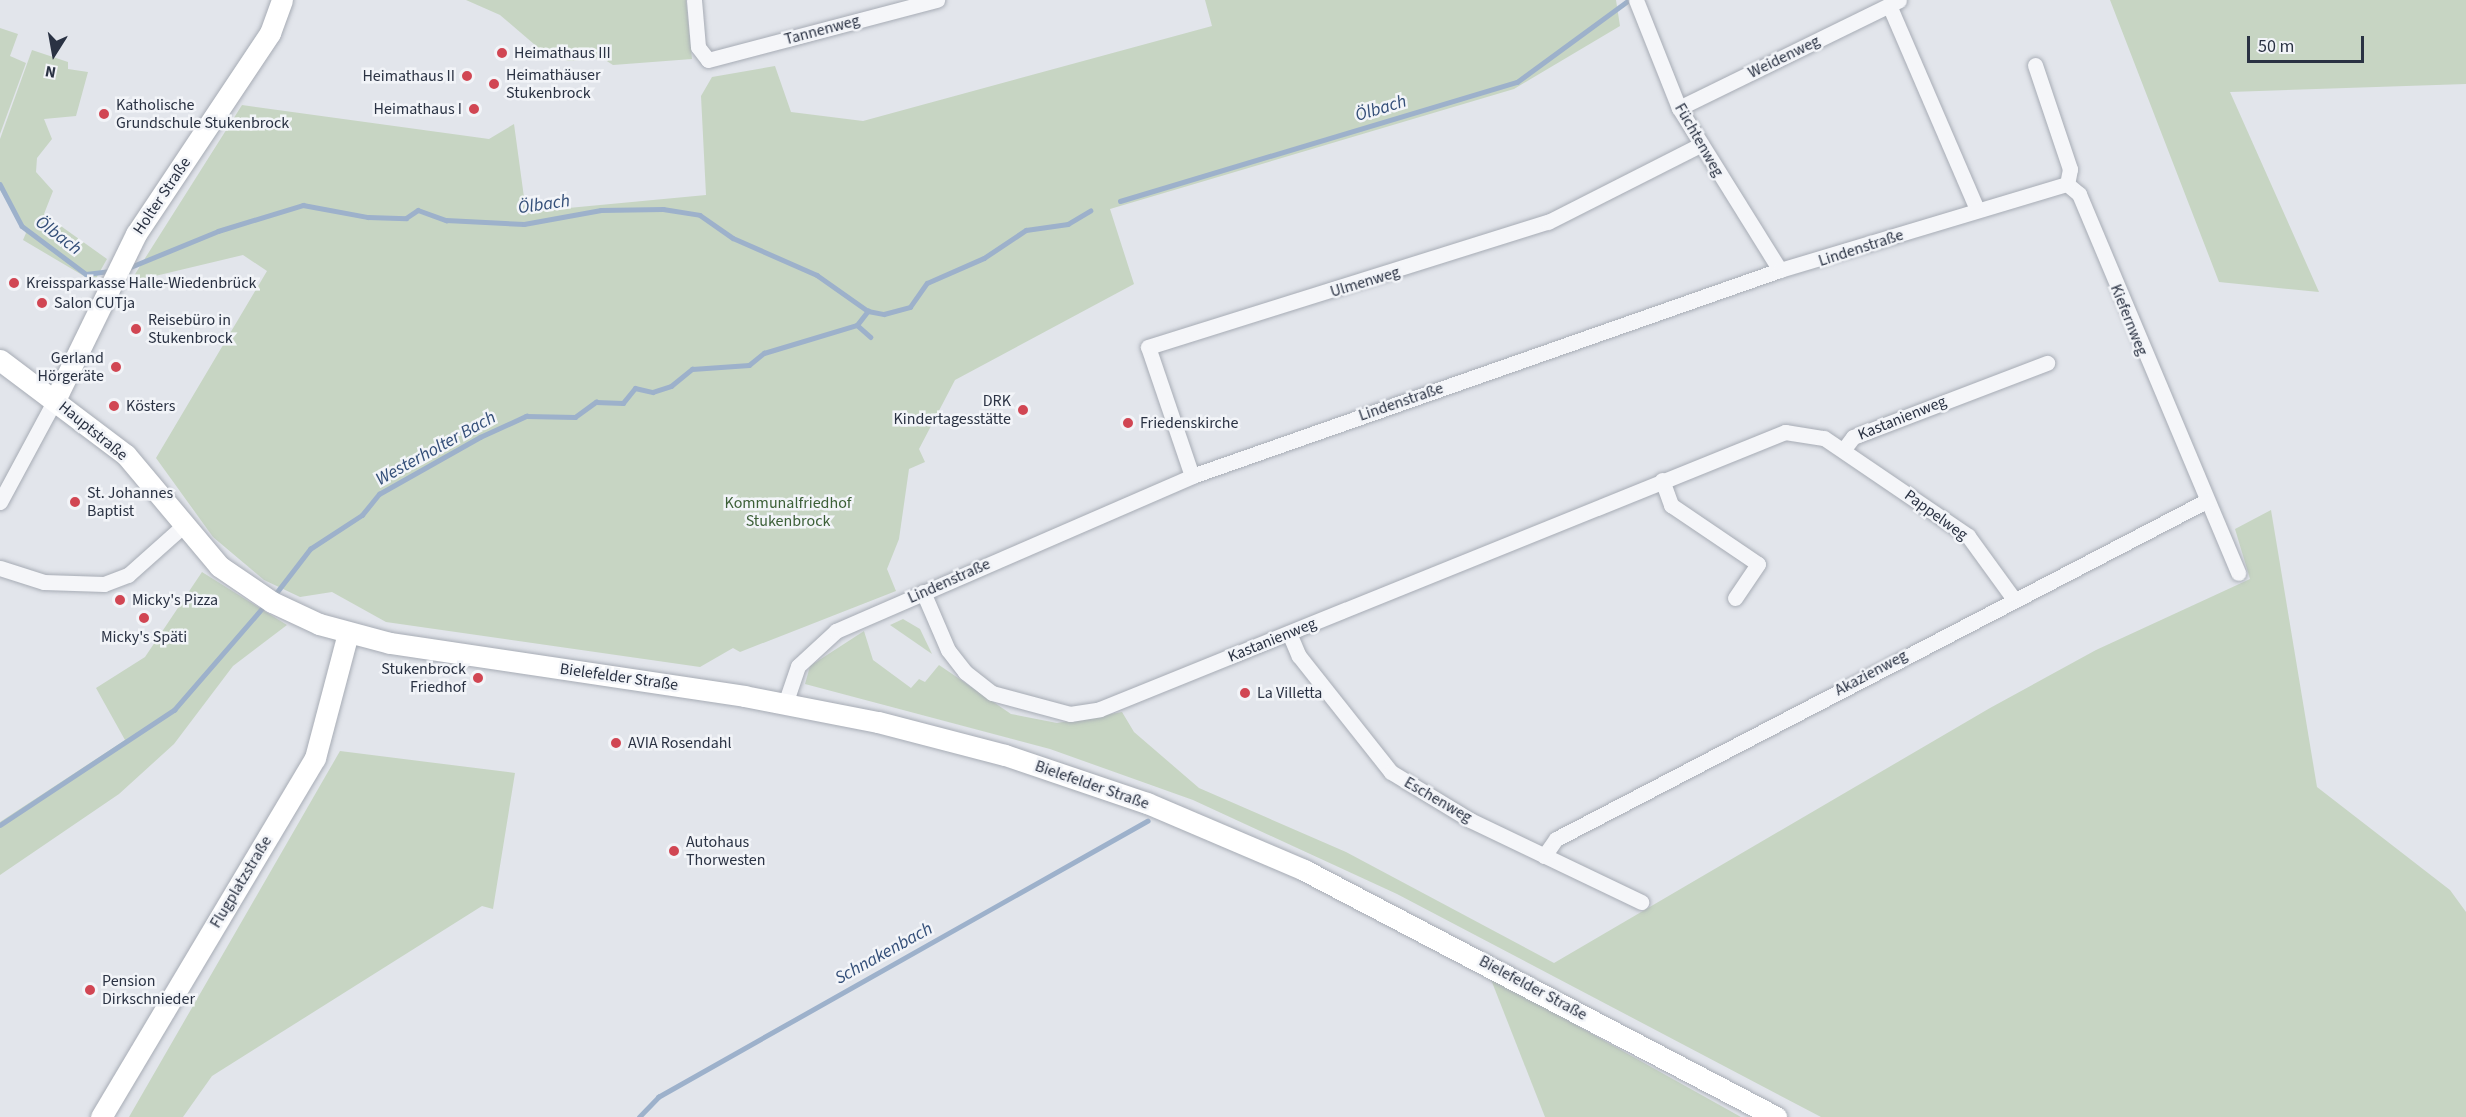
<!DOCTYPE html>
<meta charset="utf-8">
<style>
body{margin:0}
#map{position:relative;width:2466px;height:1117px;overflow:hidden;background:#e2e5eb;font-family:"Source Sans 3",sans-serif}
div>[style]{position:absolute}
.green>*{inset:0;background:#c7d5c3}
.stream>*{height:4.5px;margin:-2.25px;padding:0 2.25px;transform-origin:2.25px;border-radius:2.25px;background:#9db1cb}
.roads{filter:drop-shadow(0 0 2px #a7acb5) drop-shadow(0 0 2px #a7acb5)}
.street>*{height:15px;margin:-7.5px;padding:0 7.5px;transform-origin:7.5px;border-radius:7.5px;background:#f5f6f9}
.secondary>*{height:21px;margin:-10.5px;padding:0 10.5px;transform-origin:10.5px;border-radius:10.5px;background:#fff}
.dots>*{width:16px;height:16px;translate:-50% -50%;box-sizing:border-box;border:3px solid #f2f4f8;border-radius:50%}
span{translate:-50% -50%;white-space:nowrap;text-align:center;line-height:1.15;-webkit-text-stroke:5px #f2f4f8;paint-order:stroke}
.street-label{font-size:16px;color:#2a3243}
.poi-label{font-size:16px;color:#2a3243}
.left{translate:0 -50%;text-align:left}
.right{translate:-100% -50%;text-align:right}
.park-label{font-size:16px;color:#3c5f37}
.water-label{font-size:18px;color:#334e78;font-style:italic}
.north{position:absolute;left:24px;top:24px;width:60px;height:60px;-webkit-text-stroke:4px #f2f4f8;paint-order:stroke;rotate:191deg;font-size:16px;font-weight:700;line-height:24px;text-align:center;color:#2a3243}
.north::after{content:'';display:block;margin:auto;width:21px;height:27px;background:#2a3243;clip-path:polygon(50% 0,100% 100%,50% 72%,0 100%)}
.scale{position:absolute;left:2247px;top:36px;width:117px;height:27px;box-sizing:border-box;border:3px solid #2a3243;border-top:0;padding-left:8px;font-size:18px;line-height:21px;white-space:nowrap;color:#2a3243;-webkit-text-stroke:4px #f2f4f8;paint-order:stroke}
</style>
<div id="map">
<div class="green">
<i style="clip-path:polygon(466px 0,686px 0,692px 59px,613px 65px,602px 58px,568px 61px,542px 51px,500px 15px)"></i>
<i style="clip-path:polygon(1205px 0,1616px 0,1620px 26px,1514px 89px,1110px 209px,1134px 284px,955px 380px,919px 449px,925px 462px,909px 469px,899px 539px,887px 569px,896px 591px,740px 652px,733px 648px,700px 667px,386px 622px,332px 592px,300px 597px,264px 580px,213px 537px,156px 458px,267px 271px,243px 255px,130px 282px,242px 105px,489px 139px,514px 124px,526px 212px,706px 195px,701px 96px,712px 77px,775px 66px,791px 112px,863px 121px,1212px 26px)"></i>
<i style="clip-path:polygon(2110px 0,2466px 0,2466px 84px,2230px 92px,2319px 292px,2219px 282px)"></i>
<i style="clip-path:polygon(0 28px,18px 34px,10px 56px,26px 63px,0 134px)"></i>
<i style="clip-path:polygon(32px 50px,68px 62px,68px 69px,88px 72px,76px 116px,44px 119px,52px 139px,37px 158px,36px 172px,53px 191px,44px 214px,107px 259px,94px 282px,23px 240px,26px 233px,0 190px,0 139px)"></i>
<i style="clip-path:polygon(2271px 510px,2317px 787px,2450px 890px,2466px 912px,2466px 1117px,1821px 1117px,1397px 894px,1193px 800px,1050px 749px,805px 684px,810px 666px,864px 631px,873px 660px,911px 688px,919px 679px,925px 682px,939px 665px,1011px 714px,1057px 723px,1122px 712px,1134px 732px,1199px 788px,1346px 852px,1554px 963px,1990px 708px,2096px 650px,2250px 579px,2235px 529px)"></i>
<i style="clip-path:polygon(202px 572px,287px 625px,233px 666px,174px 744px,119px 794px,0 875px,0 822px,125px 740px,96px 688px,145px 657px)"></i>
<i style="clip-path:polygon(903px 619px,920px 629px,932px 654px,890px 625px)"></i>
<i style="clip-path:polygon(340px 751px,515px 773px,493px 909px,482px 906px,212px 1076px,183px 1117px,129px 1117px)"></i>
<i style="clip-path:polygon(1490px 977px,1741px 1117px,1545px 1117px)"></i>
</div>
<div class="stream">
<i style="left:0;top:184px;width:47px;rotate:62.4deg"></i>
<i style="left:22px;top:226px;width:80px;rotate:36.9deg"></i>
<i style="left:86px;top:274px;width:25px;rotate:-7deg"></i>
<i style="left:1120px;top:201px;width:414px;rotate:-16.7deg"></i>
<i style="left:1517px;top:82px;width:139px;rotate:-36.2deg"></i>
<i style="left:128px;top:268px;width:97px;rotate:-22.3deg"></i>
<i style="left:218px;top:231px;width:89px;rotate:-17deg"></i>
<i style="left:303px;top:205px;width:66px;rotate:10.5deg"></i>
<i style="left:368px;top:217px;width:38px;rotate:2deg"></i>
<i style="left:406px;top:218px;width:14px;rotate:-34deg"></i>
<i style="left:418px;top:210px;width:30px;rotate:20deg"></i>
<i style="left:446px;top:220px;width:78px;rotate:2.9deg"></i>
<i style="left:524px;top:224px;width:78px;rotate:-10.3deg"></i>
<i style="left:601px;top:210px;width:62px;rotate:-0.9deg"></i>
<i style="left:663px;top:209px;width:37px;rotate:9deg"></i>
<i style="left:700px;top:215px;width:40px;rotate:34.9deg"></i>
<i style="left:733px;top:238px;width:92px;rotate:23.8deg"></i>
<i style="left:817px;top:275px;width:62px;rotate:35.2deg"></i>
<i style="left:868px;top:311px;width:16px;rotate:11deg"></i>
<i style="left:884px;top:314px;width:27px;rotate:-15deg"></i>
<i style="left:910px;top:307px;width:29px;rotate:-55deg"></i>
<i style="left:927px;top:283px;width:62px;rotate:-23.7deg"></i>
<i style="left:984px;top:258px;width:50px;rotate:-33.7deg"></i>
<i style="left:1026px;top:230px;width:42px;rotate:-8.1deg"></i>
<i style="left:1068px;top:224px;width:26px;rotate:-31deg"></i>
<i style="left:857px;top:325px;width:18px;rotate:41deg"></i>
<i style="left:273px;top:597px;width:61px;rotate:-52.4deg"></i>
<i style="left:310px;top:549px;width:62px;rotate:-33.2deg"></i>
<i style="left:362px;top:515px;width:27px;rotate:-51deg"></i>
<i style="left:379px;top:494px;width:116px;rotate:-29.4deg"></i>
<i style="left:480px;top:437px;width:51px;rotate:-24.5deg"></i>
<i style="left:526px;top:416px;width:49px;rotate:1.2deg"></i>
<i style="left:575px;top:417px;width:26px;rotate:-36deg"></i>
<i style="left:596px;top:402px;width:27px;rotate:2deg"></i>
<i style="left:623px;top:403px;width:19px;rotate:-51deg"></i>
<i style="left:635px;top:388px;width:18px;rotate:13deg"></i>
<i style="left:653px;top:392px;width:19px;rotate:-18deg"></i>
<i style="left:671px;top:386px;width:27px;rotate:-39deg"></i>
<i style="left:692px;top:369px;width:57px;rotate:-4deg"></i>
<i style="left:749px;top:365px;width:19px;rotate:-39deg"></i>
<i style="left:764px;top:353px;width:97px;rotate:-16.8deg"></i>
<i style="left:857px;top:325px;width:18px;rotate:-52deg"></i>
<i style="left:0;top:825px;width:209px;rotate:-33.5deg"></i>
<i style="left:174px;top:710px;width:139px;rotate:-49.1deg"></i>
<i style="left:639px;top:1117px;width:28px;rotate:-46deg"></i>
<i style="left:658px;top:1097px;width:562px;rotate:-29.44deg"></i>
</div>
<div class="roads">
<div class="street">
<i style="left:694px;top:0;width:47px;rotate:85.1deg"></i>
<i style="left:698px;top:47px;width:16px;rotate:52deg"></i>
<i style="left:708px;top:60px;width:237px;rotate:-14.7deg"></i>
<i style="left:1636px;top:0;width:116px;rotate:68.3deg"></i>
<i style="left:1679px;top:108px;width:191px;rotate:58.1deg"></i>
<i style="left:1889px;top:5px;width:222px;rotate:66.7deg"></i>
<i style="left:2035px;top:65px;width:110px;rotate:71.4deg"></i>
<i style="left:2070px;top:169px;width:15px;rotate:101deg"></i>
<i style="left:1679px;top:108px;width:245px;rotate:-26.1deg"></i>
<i style="left:2067px;top:184px;width:16px;rotate:40deg"></i>
<i style="left:2079px;top:194px;width:411px;rotate:67.2deg"></i>
<i style="left:1844px;top:449px;width:15px;rotate:-53deg"></i>
<i style="left:1853px;top:437px;width:208px;rotate:-20.9deg"></i>
<i style="left:1192px;top:476px;width:136px;rotate:-108.8deg"></i>
<i style="left:1148px;top:347px;width:419px;rotate:-17.4deg"></i>
<i style="left:1548px;top:222px;width:170px;rotate:-26.9deg"></i>
<i style="left:1662px;top:480px;width:27px;rotate:70deg"></i>
<i style="left:1671px;top:505px;width:105px;rotate:34.1deg"></i>
<i style="left:1758px;top:564px;width:41px;rotate:124.1deg"></i>
<i style="left:0;top:502px;width:116px;rotate:-61.7deg"></i>
<i style="left:0;top:568px;width:46px;rotate:17.7deg"></i>
<i style="left:44px;top:582px;width:60px;rotate:1.9deg"></i>
<i style="left:104px;top:584px;width:26px;rotate:-21deg"></i>
<i style="left:128px;top:575px;width:74px;rotate:-41.7deg"></i>
<i style="left:923px;top:592px;width:63px;rotate:66.7deg"></i>
<i style="left:948px;top:650px;width:28px;rotate:52deg"></i>
<i style="left:965px;top:672px;width:34px;rotate:38deg"></i>
<i style="left:992px;top:693px;width:81px;rotate:15.1deg"></i>
<i style="left:1070px;top:714px;width:30px;rotate:-9deg"></i>
<i style="left:1100px;top:709px;width:739px;rotate:-22.02deg"></i>
<i style="left:1785px;top:432px;width:39px;rotate:9deg"></i>
<i style="left:1824px;top:438px;width:174px;rotate:34.2deg"></i>
<i style="left:1968px;top:536px;width:77px;rotate:54deg"></i>
<i style="left:1289px;top:633px;width:25px;rotate:67deg"></i>
<i style="left:1299px;top:656px;width:148px;rotate:51.6deg"></i>
<i style="left:1391px;top:772px;width:92px;rotate:31.3deg"></i>
<i style="left:1470px;top:820px;width:190px;rotate:25.6deg"></i>
<i style="left:785px;top:704px;width:40px;rotate:-71.1deg"></i>
<i style="left:798px;top:666px;width:52px;rotate:-42.6deg"></i>
<i style="left:836px;top:631px;width:388px;rotate:-23.5deg"></i>
<i style="left:1192px;top:476px;width:623px;rotate:-19.31deg"></i>
<i style="left:1780px;top:270px;width:300px;rotate:-16.7deg"></i>
<i style="left:1544px;top:856px;width:21px;rotate:-55deg"></i>
<i style="left:1556px;top:839px;width:733px;rotate:-27.47deg"></i>
</div>
<div class="secondary">
<i style="left:0;top:360px;width:158px;rotate:37deg"></i>
<i style="left:126px;top:455px;width:145px;rotate:50deg"></i>
<i style="left:219px;top:566px;width:64px;rotate:34.2deg"></i>
<i style="left:272px;top:602px;width:52px;rotate:25.1deg"></i>
<i style="left:319px;top:624px;width:73px;rotate:15deg"></i>
<i style="left:390px;top:643px;width:358px;rotate:8.5deg"></i>
<i style="left:744px;top:696px;width:136px;rotate:11deg"></i>
<i style="left:878px;top:722px;width:131px;rotate:14.6deg"></i>
<i style="left:1005px;top:755px;width:150px;rotate:18.7deg"></i>
<i style="left:1147px;top:803px;width:171px;rotate:23.1deg"></i>
<i style="left:1304px;top:870px;width:533px;rotate:27.62deg"></i>
<i style="left:55px;top:400px;width:185px;rotate:-64deg"></i>
<i style="left:136px;top:234px;width:242px;rotate:-56.3deg"></i>
<i style="left:270px;top:33px;width:35px;rotate:-70deg"></i>
<i style="left:101px;top:1117px;width:418px;rotate:-59.2deg"></i>
<i style="left:315px;top:758px;width:129px;rotate:-75.2deg"></i>
</div>
</div>
<div class="dots">
<i style="left:502px;top:53px;background:#d14653"></i>
<i style="left:467px;top:76px;background:#d14653"></i>
<i style="left:494px;top:84px;background:#d14653"></i>
<i style="left:474px;top:109px;background:#d14653"></i>
<i style="left:104px;top:114px;background:#d14653"></i>
<i style="left:14px;top:283px;background:#d14653"></i>
<i style="left:42px;top:303px;background:#d14653"></i>
<i style="left:136px;top:329px;background:#d14653"></i>
<i style="left:116px;top:367px;background:#d14653"></i>
<i style="left:114px;top:406px;background:#d14653"></i>
<i style="left:1023px;top:410px;background:#d14653"></i>
<i style="left:1128px;top:423px;background:#d14653"></i>
<i style="left:75px;top:502px;background:#d14653"></i>
<i style="left:120px;top:600px;background:#d14653"></i>
<i style="left:144px;top:618px;background:#d14653"></i>
<i style="left:478px;top:678px;background:#d14653"></i>
<i style="left:1245px;top:693px;background:#d14653"></i>
<i style="left:616px;top:743px;background:#d14653"></i>
<i style="left:674px;top:851px;background:#d14653"></i>
<i style="left:90px;top:990px;background:#d14653"></i>
</div>
<div class="street-label">
<span style="left:822px;top:30px;rotate:-15deg">Tannenweg</span>
<span style="left:1784px;top:57px;rotate:-26deg">Weidenweg</span>
<span style="left:1699px;top:140px;rotate:60deg">Füchtenweg</span>
<span style="left:162px;top:196px;rotate:-56deg">Holter Straße</span>
<span style="left:1861px;top:248px;rotate:-18deg">Lindenstraße</span>
<span style="left:1365px;top:282px;rotate:-17deg">Ulmenweg</span>
<span style="left:2129px;top:320px;rotate:68deg">Kiefernweg</span>
<span style="left:1401px;top:402px;rotate:-19deg">Lindenstraße</span>
<span style="left:1902px;top:418px;rotate:-22deg">Kastanienweg</span>
<span style="left:93px;top:431px;rotate:39deg">Hauptstraße</span>
<span style="left:1936px;top:515px;rotate:36deg">Pappelweg</span>
<span style="left:949px;top:581px;rotate:-24deg">Lindenstraße</span>
<span style="left:1272px;top:640px;rotate:-22deg">Kastanienweg</span>
<span style="left:1871px;top:673px;rotate:-28deg">Akazienweg</span>
<span style="left:619px;top:677px;rotate:8deg">Bielefelder Straße</span>
<span style="left:1092px;top:785px;rotate:19deg">Bielefelder Straße</span>
<span style="left:1438px;top:800px;rotate:30deg">Eschenweg</span>
<span style="left:241px;top:882px;rotate:-59deg">Flugplatzstraße</span>
<span style="left:1533px;top:988px;rotate:28deg">Bielefelder Straße</span>
</div>
<div class="poi-label">
<span class="left" style="left:514px;top:53px">Heimathaus III</span>
<span class="left" style="left:506px;top:84px">Heimathäuser<br>Stukenbrock</span>
<span class="right" style="left:455px;top:76px">Heimathaus II</span>
<span class="left" style="left:116px;top:114px">Katholische<br>Grundschule Stukenbrock</span>
<span class="right" style="left:462px;top:109px">Heimathaus I</span>
<span class="left" style="left:26px;top:283px">Kreissparkasse Halle-Wiedenbrück</span>
<span class="left" style="left:54px;top:303px">Salon CUTja</span>
<span class="left" style="left:148px;top:329px">Reisebüro in<br>Stukenbrock</span>
<span class="right" style="left:104px;top:367px">Gerland<br>Hörgeräte</span>
<span class="right" style="left:1011px;top:410px">DRK<br>Kindertagesstätte</span>
<span class="left" style="left:126px;top:406px">Kösters</span>
<span class="left" style="left:1140px;top:423px">Friedenskirche</span>
<span class="left" style="left:87px;top:502px">St. Johannes<br>Baptist</span>
<span class="left" style="left:132px;top:600px">Micky's Pizza</span>
<span style="left:144px;top:637px">Micky's Späti</span>
<span class="right" style="left:466px;top:678px">Stukenbrock<br>Friedhof</span>
<span class="left" style="left:1257px;top:693px">La Villetta</span>
<span class="left" style="left:628px;top:743px">AVIA Rosendahl</span>
<span class="left" style="left:686px;top:851px">Autohaus<br>Thorwesten</span>
<span class="left" style="left:102px;top:990px">Pension<br>Dirkschnieder</span>
</div>
<div class="park-label">
<span style="left:788px;top:512px">Kommunalfriedhof<br>Stukenbrock</span>
</div>
<div class="water-label">
<span style="left:1381px;top:109px;rotate:-17deg">Ölbach</span>
<span style="left:544px;top:205px;rotate:-8deg">Ölbach</span>
<span style="left:58px;top:236px;rotate:37deg">Ölbach</span>
<span style="left:436px;top:449px;rotate:-29deg">Westerholter Bach</span>
<span style="left:884px;top:954px;rotate:-29deg">Schnakenbach</span>
</div>
<div class="north">N</div>
<div class="scale">50 m</div>
</div>
